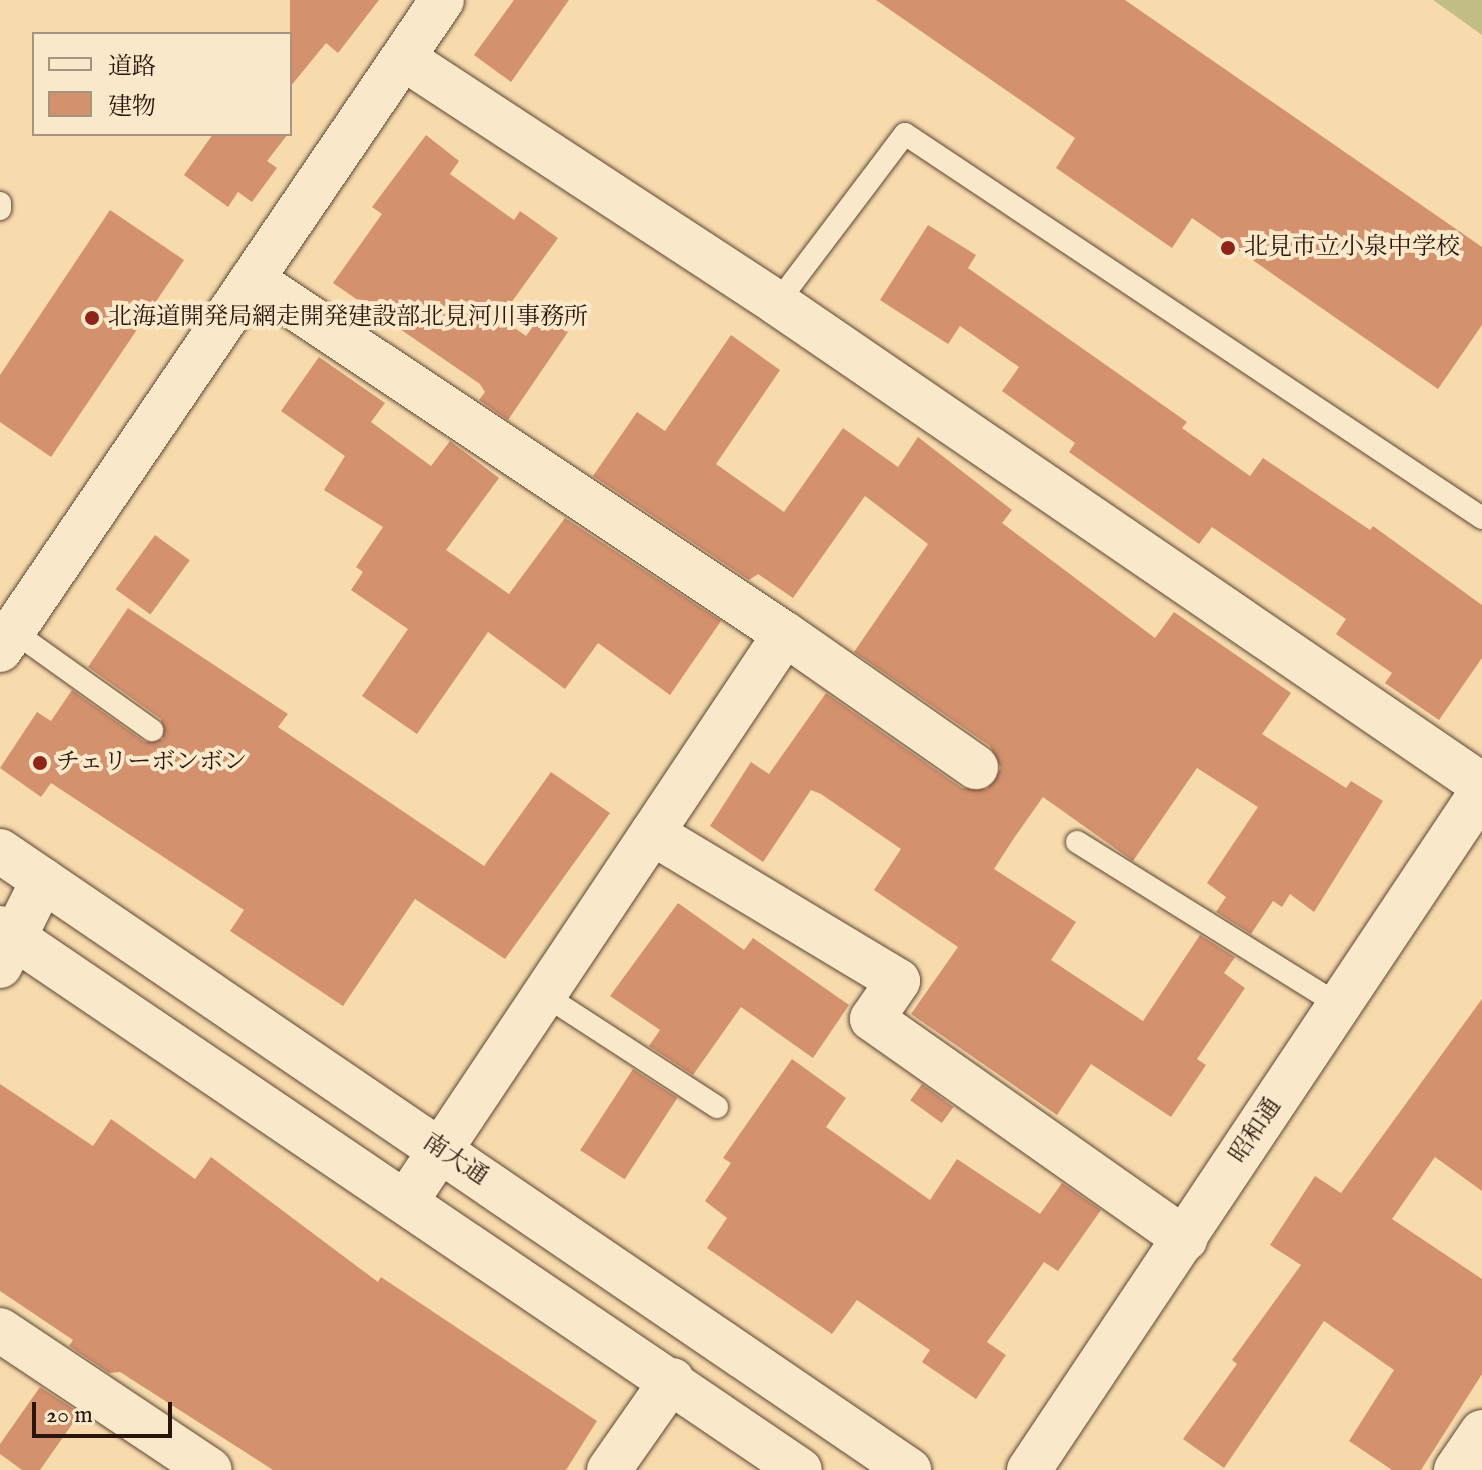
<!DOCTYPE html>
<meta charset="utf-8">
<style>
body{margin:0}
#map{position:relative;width:1482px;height:1470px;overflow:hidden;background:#f8dbad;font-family:"IM FELL English","Noto Serif JP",serif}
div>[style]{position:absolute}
.green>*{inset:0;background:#c3be86}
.building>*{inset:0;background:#d3916e;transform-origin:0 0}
.roads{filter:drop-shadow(0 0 2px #5e4634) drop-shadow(0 0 2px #5e4634)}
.service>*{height:22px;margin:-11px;padding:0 11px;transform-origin:11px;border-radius:11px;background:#fae8ca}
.minor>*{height:44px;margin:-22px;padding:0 22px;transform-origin:22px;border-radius:22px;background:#fae8ca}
.tertiary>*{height:44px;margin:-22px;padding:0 22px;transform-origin:22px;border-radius:22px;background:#fae8ca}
.secondary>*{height:44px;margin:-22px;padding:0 22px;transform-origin:22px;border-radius:22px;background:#fae8ca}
.dots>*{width:22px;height:22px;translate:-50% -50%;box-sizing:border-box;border:4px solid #fae8ca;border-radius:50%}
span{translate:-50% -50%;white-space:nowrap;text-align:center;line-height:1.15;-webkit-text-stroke:8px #fae8ca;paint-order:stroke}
.poi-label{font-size:24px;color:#2a150c}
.left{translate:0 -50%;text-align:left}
.street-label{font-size:24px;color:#2a150c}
.legend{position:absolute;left:32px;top:32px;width:260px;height:104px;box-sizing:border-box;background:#fae8ca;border:2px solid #a7947e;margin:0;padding:10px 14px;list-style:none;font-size:24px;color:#2a150c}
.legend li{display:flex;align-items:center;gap:16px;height:40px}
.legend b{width:40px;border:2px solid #a7947e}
.scale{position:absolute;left:32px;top:1402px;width:140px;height:36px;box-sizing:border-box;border:4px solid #2a150c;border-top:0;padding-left:10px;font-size:24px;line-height:28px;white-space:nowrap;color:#2a150c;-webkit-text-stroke:6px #fae8ca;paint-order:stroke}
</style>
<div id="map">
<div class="green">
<i style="clip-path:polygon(1433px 0,1482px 0,1482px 35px)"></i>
</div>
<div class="building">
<i style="clip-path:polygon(290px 0,379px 0,338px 53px,326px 43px,290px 87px)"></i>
<i style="clip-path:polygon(514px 0,569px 0,511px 82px,474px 55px)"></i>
<i style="clip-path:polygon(876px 0,1125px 0,1482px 247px,1482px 325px,1438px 389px,1192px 218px,1172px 248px,1056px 168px,1075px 138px)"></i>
<i style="clip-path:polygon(213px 134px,288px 134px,267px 161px,277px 168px,252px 202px,238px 192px,228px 207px,184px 175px)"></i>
<i style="clip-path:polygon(426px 135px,459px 161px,450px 174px,514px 220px,520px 211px,558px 238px,500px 318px,526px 336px,542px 314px,568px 332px,508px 420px,479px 400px,485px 392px,480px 384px,333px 283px,382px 214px,372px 207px)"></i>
<i style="clip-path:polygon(110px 210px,184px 260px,51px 457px,0 422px,0 375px)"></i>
<i style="clip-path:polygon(928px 225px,976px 255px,968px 268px,1187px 422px,1182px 428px,1250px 476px,1263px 458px,1370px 530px,1373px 526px,1482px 605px,1482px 658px,1439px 720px,1385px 683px,1392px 673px,1336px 634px,1346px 619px,1212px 527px,1199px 544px,1069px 452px,1075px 443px,1002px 391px,1019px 367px,960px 326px,948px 344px,880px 300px)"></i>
<i style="clip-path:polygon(731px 335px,780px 370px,716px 464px,784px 512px,843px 428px,898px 467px,918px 437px,1012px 510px,1002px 523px,1155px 638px,1174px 612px,1291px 693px,1262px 734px,1346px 788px,1351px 781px,1383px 801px,1314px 912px,1290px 894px,1282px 907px,1273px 901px,1251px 934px,1216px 912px,1226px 897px,1207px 883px,1258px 807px,1197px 768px,1133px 861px,1043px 797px,1014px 838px,994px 869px,1076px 922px,1051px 960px,1143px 1021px,1200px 935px,1235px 957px,1224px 973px,1245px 988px,1197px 1059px,1206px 1065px,1171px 1117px,1091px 1064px,1057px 1115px,911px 1014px,958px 947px,874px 890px,901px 849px,821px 794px,811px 790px,763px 862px,710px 826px,751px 762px,769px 774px,826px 693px,962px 788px,987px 789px,1001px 768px,990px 746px,854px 652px,928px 544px,865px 496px,793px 598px,758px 574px,749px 580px,593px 476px,637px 412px,665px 431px)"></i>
<i style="clip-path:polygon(319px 357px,385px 403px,371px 422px,431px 466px,450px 441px,499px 478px,446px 550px,509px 594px,565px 518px,721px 621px,670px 695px,598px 643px,565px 689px,488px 632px,417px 734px,362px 696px,408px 629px,351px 590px,363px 572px,356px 567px,383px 527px,324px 490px,345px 456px,281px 411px)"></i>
<i style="left:155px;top:535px;width:43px;height:67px;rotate:36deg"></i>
<i style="clip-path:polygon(128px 608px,288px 714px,278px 727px,484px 866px,551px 772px,610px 813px,505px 959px,415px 899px,343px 1006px,230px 931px,244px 910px,51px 783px,41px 797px,0 768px,37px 712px,51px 721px,72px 690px,145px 742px,163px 739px,161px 719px,88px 667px)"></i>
<i style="clip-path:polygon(678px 903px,744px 950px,753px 938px,849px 1005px,813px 1058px,741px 1007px,693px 1075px,649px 1046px,660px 1030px,610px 996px)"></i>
<i style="clip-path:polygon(1482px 999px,1482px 1191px,1435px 1157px,1392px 1219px,1482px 1279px,1482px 1374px,1421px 1470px,1392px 1470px,1349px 1441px,1394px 1370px,1324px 1321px,1224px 1468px,1183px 1439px,1237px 1364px,1232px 1360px,1301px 1265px,1270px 1245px,1315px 1176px,1341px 1193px)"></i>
<i style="clip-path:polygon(792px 1059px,846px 1098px,826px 1127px,930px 1200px,957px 1159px,1040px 1214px,1062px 1183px,1101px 1210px,1058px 1271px,1044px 1262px,987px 1342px,1006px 1355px,976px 1399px,922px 1362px,930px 1350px,857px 1300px,832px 1334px,707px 1248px,727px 1218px,705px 1201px,731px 1163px,723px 1158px)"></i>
<i style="left:633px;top:1069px;width:53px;height:97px;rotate:33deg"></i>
<i style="clip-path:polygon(0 1084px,93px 1146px,111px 1119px,195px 1179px,211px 1157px,378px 1282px,381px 1277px,597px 1421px,566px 1470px,273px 1470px,120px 1372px,109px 1373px,69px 1346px,73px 1340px,0 1291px)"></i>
<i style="left:922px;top:1084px;width:39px;height:20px;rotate:36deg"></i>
<i style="clip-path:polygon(40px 1387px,80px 1413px,40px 1470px,22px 1470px,0 1454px,0 1444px)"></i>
</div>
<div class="roads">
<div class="service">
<i style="left:0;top:203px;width:6px;rotate:90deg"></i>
<i style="left:777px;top:303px;width:212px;rotate:-52.9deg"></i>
<i style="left:905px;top:134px;width:693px;rotate:33.64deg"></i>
<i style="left:13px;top:631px;width:171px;rotate:35.5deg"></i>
<i style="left:1077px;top:842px;width:310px;rotate:31.9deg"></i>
<i style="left:546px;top:996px;width:204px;rotate:33deg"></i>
</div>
<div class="minor">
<i style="left:403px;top:58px;width:447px;rotate:33.2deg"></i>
<i style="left:777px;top:303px;width:854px;rotate:34.36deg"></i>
<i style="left:252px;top:279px;width:640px;rotate:33.67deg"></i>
<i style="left:785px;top:634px;width:681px;rotate:123.74deg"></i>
<i style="left:785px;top:634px;width:233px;rotate:34.9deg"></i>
<i style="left:0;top:650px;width:786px;rotate:-55.78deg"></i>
<i style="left:652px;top:833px;width:287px;rotate:31deg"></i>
<i style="left:898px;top:981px;width:46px;rotate:124.4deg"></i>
<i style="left:872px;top:1019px;width:383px;rotate:35.1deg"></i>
<i style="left:0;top:966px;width:96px;rotate:-63.4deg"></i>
<i style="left:0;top:1330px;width:252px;rotate:33.7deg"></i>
<i style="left:609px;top:1470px;width:110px;rotate:-55deg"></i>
<i style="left:1456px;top:1470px;width:46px;rotate:-55.6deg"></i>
</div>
<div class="tertiary">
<i style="left:0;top:851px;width:1100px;rotate:34.25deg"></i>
<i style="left:0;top:928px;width:966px;rotate:34.12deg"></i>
</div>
<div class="secondary">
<i style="left:1029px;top:1470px;width:816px;rotate:-56.29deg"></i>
</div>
</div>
<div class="dots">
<i style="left:1228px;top:248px;background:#8f2418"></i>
<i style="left:92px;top:318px;background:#8f2418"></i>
<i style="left:40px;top:763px;background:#8f2418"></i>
</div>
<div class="poi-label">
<span class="left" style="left:1244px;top:248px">北見市立小泉中学校</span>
<span class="left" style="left:108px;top:318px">北海道開発局網走開発建設部北見河川事務所</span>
<span class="left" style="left:56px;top:763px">チェリーボンボン</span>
</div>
<div class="street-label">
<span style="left:1256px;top:1131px;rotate:-56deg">昭和通</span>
<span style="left:455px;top:1160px;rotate:34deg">南大通</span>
</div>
<ul class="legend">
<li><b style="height:10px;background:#fae8ca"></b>道路</li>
<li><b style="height:22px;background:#d3916e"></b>建物</li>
</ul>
<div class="scale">20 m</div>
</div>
